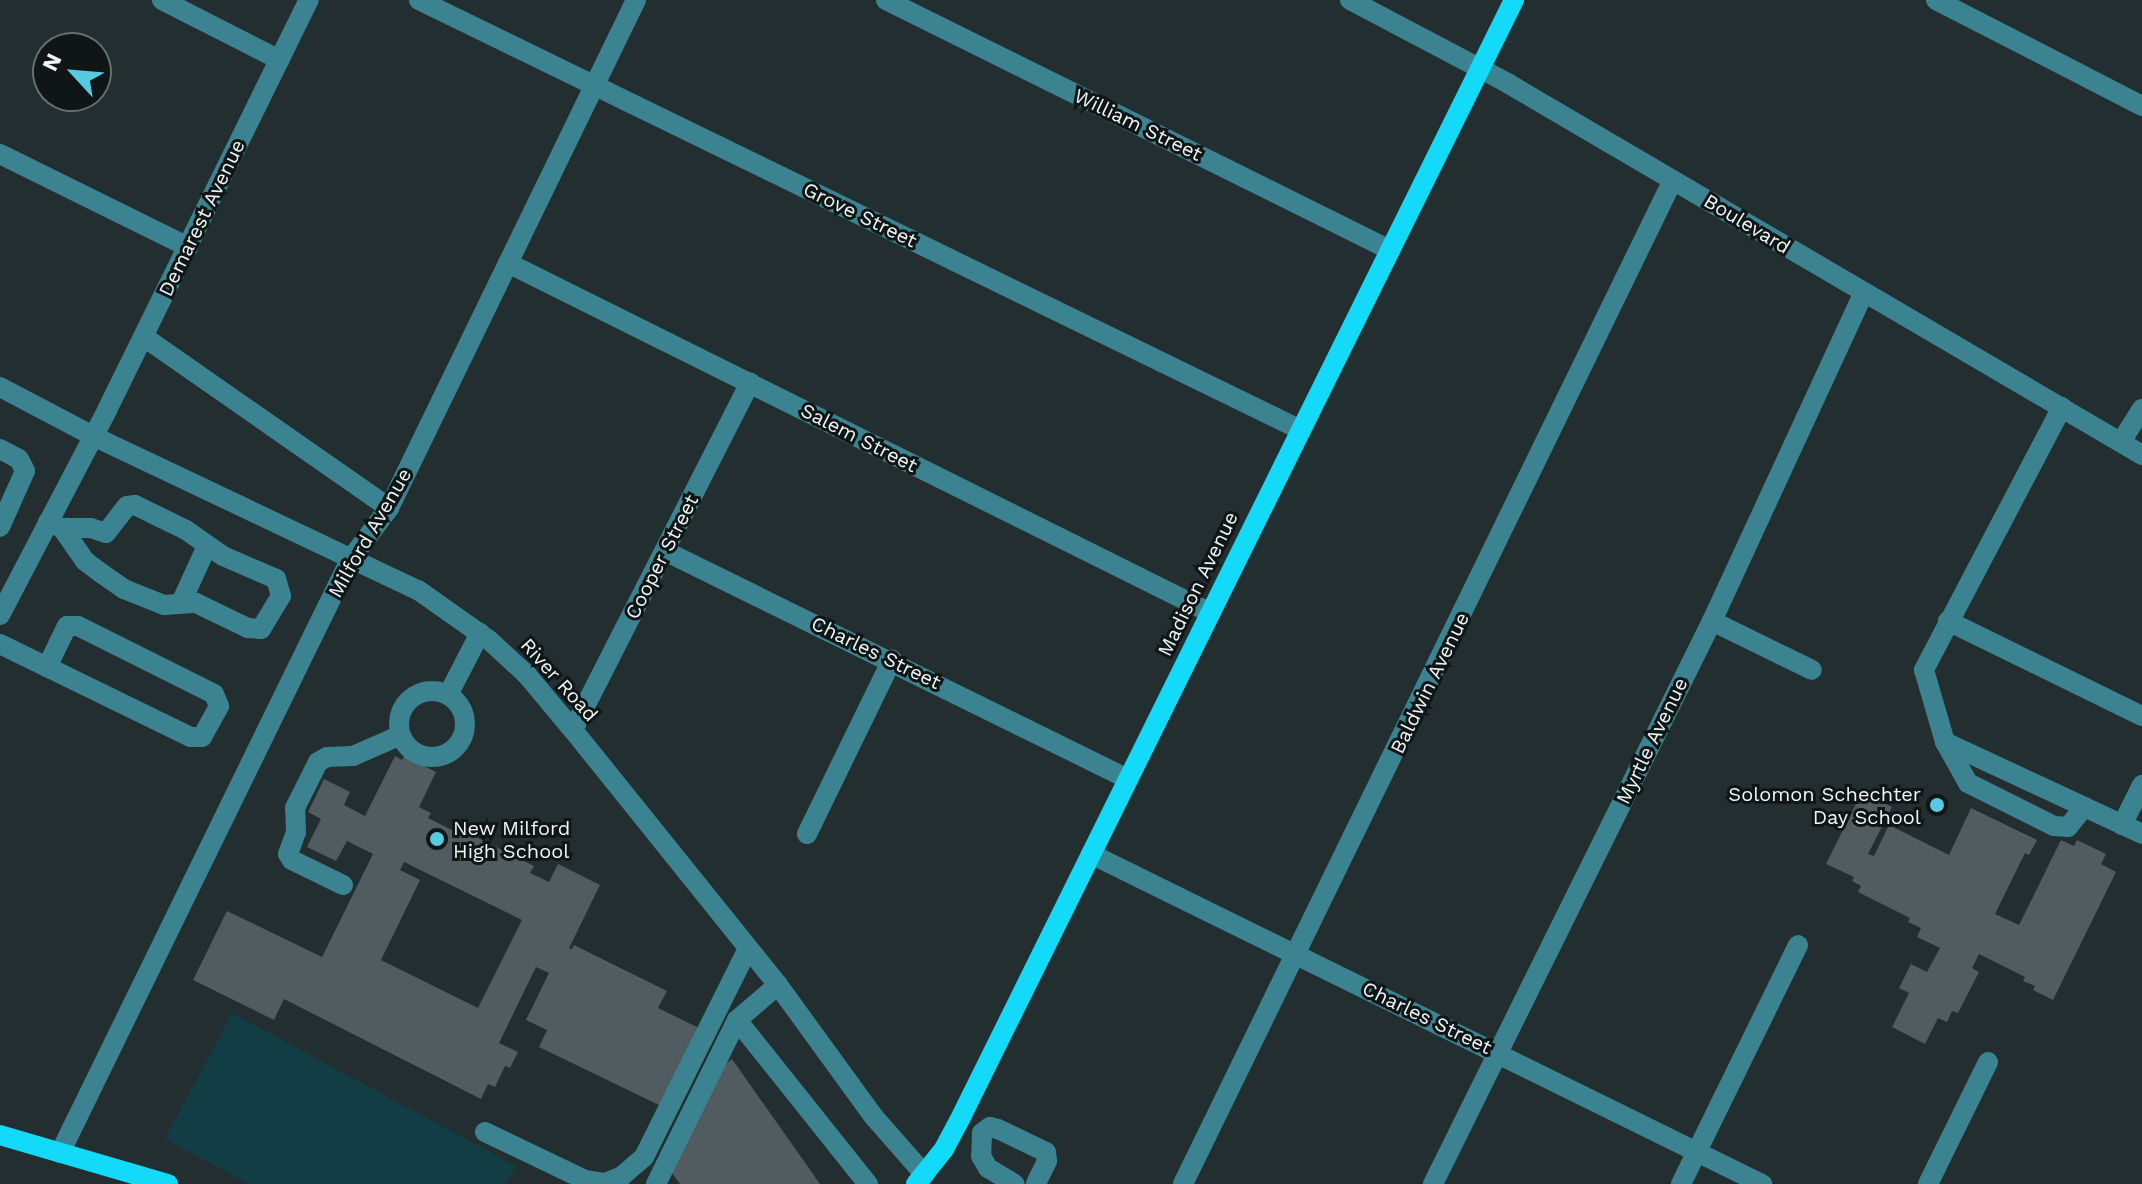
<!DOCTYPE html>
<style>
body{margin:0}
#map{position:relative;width:2142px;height:1184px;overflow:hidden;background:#232e30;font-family:"Work Sans",sans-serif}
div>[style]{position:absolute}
.green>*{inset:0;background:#133d45}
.building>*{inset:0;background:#505c5f}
.minor>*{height:20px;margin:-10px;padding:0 10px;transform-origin:10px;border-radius:10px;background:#3b8391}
.minor>.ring{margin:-10px;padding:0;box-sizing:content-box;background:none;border:20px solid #3b8391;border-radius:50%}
.major>*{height:20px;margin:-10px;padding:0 10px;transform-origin:10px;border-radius:10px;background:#13daf8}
.dots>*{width:22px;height:22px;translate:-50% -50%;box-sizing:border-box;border:4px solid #101516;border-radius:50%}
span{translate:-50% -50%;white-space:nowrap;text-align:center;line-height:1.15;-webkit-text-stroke:6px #101516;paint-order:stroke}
.street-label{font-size:20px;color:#edf5f6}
.poi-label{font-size:20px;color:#edf5f6}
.right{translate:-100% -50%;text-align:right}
.left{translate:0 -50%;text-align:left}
.north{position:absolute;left:32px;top:32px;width:80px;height:80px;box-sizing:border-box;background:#101516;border:2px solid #686f70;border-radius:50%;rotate:296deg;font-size:22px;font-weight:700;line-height:32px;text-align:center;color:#edf5f6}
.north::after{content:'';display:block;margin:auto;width:28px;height:36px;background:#55cae0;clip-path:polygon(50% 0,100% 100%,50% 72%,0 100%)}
</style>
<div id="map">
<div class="green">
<i style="clip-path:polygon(232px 1013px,516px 1166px,506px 1184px,249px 1184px,165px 1139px)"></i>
</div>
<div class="building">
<i style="clip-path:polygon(evenodd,395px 756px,402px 760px,404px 756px,436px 772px,419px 807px,431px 813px,428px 818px,452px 830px,454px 826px,534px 866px,530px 873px,549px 882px,558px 864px,600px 885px,569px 948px,572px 949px,574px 945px,667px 991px,658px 1008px,699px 1028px,661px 1106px,539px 1047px,547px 1030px,526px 1020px,549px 973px,536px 967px,499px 1043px,518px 1052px,510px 1068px,505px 1066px,495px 1087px,488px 1084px,481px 1099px,284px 999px,274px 1020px,193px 980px,227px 911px,322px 957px,373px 854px,347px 841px,336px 861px,307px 847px,321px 819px,308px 812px,324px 779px,350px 792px,344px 805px,365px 816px,395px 756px,404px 862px,522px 920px,478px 1008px,381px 960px,420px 880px,400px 870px,404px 862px)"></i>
<i style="clip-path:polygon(1862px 792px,1892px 807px,1868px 854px,1874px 856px,1889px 825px,1949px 855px,1971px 808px,2037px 840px,2029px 855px,2025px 853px,1995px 914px,2019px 925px,2061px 840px,2074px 846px,2077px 840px,2106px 854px,2101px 864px,2116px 872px,2053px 1000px,2033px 990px,2035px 986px,2023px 981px,2025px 977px,1979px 954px,1972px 968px,1979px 972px,1958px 1013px,1952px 1011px,1947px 1022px,1938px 1018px,1925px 1044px,1892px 1027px,1909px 993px,1899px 988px,1911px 964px,1927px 972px,1940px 948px,1917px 937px,1921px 928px,1908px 922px,1910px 918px,1858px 892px,1861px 886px,1852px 881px,1854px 877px,1826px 864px)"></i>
<i style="clip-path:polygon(732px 1059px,820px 1184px,680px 1184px,667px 1166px,715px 1072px)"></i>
</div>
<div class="minor">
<i style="left:162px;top:0;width:132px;rotate:27deg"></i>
<i style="left:419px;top:0;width:981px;rotate:25.99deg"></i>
<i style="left:886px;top:0;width:563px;rotate:26.38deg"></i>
<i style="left:1350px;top:0;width:180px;rotate:27.8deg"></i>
<i style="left:1509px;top:84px;width:734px;rotate:30.37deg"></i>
<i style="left:1936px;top:0;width:232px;rotate:27.2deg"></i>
<i style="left:0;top:154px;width:210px;rotate:26.3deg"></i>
<i style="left:508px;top:263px;width:785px;rotate:26.47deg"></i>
<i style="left:144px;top:337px;width:299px;rotate:34.9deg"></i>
<i style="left:0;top:387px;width:105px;rotate:27.8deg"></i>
<i style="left:93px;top:436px;width:360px;rotate:25.4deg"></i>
<i style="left:418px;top:590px;width:87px;rotate:35.2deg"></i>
<i style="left:489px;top:640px;width:52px;rotate:42.6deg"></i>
<i style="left:527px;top:675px;width:72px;rotate:50.1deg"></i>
<i style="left:573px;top:730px;width:327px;rotate:51.2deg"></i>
<i style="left:778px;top:985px;width:163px;rotate:54deg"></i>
<i style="left:874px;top:1117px;width:77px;rotate:48.7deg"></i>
<i style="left:2062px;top:407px;width:297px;rotate:117.7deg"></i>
<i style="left:1924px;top:670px;width:75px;rotate:73.7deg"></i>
<i style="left:1945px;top:742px;width:47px;rotate:60.7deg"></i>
<i style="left:1968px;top:783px;width:96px;rotate:26.6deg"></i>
<i style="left:2054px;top:826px;width:14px;rotate:4deg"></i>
<i style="left:2068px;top:827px;width:26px;rotate:-51deg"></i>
<i style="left:2121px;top:442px;width:39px;rotate:-58deg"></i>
<i style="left:0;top:449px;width:21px;rotate:28deg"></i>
<i style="left:19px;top:459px;width:13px;rotate:63deg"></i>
<i style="left:25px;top:471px;width:61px;rotate:114.1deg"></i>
<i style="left:48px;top:522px;width:15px;rotate:23deg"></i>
<i style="left:62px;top:528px;width:40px;rotate:55.1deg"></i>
<i style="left:85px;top:561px;width:20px;rotate:37deg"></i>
<i style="left:101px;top:573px;width:28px;rotate:35deg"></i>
<i style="left:124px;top:589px;width:43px;rotate:21.8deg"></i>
<i style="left:164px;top:605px;width:32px;rotate:-4deg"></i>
<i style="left:196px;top:603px;width:58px;rotate:25.7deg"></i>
<i style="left:248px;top:628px;width:13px;rotate:4deg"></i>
<i style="left:261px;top:629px;width:39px;rotate:-59deg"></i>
<i style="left:281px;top:596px;width:18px;rotate:-106deg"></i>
<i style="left:276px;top:579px;width:58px;rotate:-156.5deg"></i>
<i style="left:223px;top:556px;width:45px;rotate:-144.9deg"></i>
<i style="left:186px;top:530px;width:57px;rotate:-153.9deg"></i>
<i style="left:135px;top:505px;width:8px;rotate:173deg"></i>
<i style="left:127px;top:506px;width:34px;rotate:128deg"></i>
<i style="left:106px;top:533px;width:16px;rotate:-162deg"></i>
<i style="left:91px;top:528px;width:29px;rotate:180deg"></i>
<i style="left:665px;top:551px;width:516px;rotate:26.22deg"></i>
<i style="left:181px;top:603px;width:63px;rotate:-65.5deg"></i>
<i style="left:0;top:615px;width:231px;rotate:-62.4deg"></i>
<i style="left:107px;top:410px;width:457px;rotate:-63.8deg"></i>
<i style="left:1712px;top:621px;width:111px;rotate:26.1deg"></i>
<i style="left:1948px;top:621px;width:216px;rotate:26.1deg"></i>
<i style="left:0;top:644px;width:212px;rotate:26deg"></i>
<i style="left:191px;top:737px;width:11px"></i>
<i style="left:202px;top:737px;width:35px;rotate:-61deg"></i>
<i style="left:219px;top:706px;width:13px;rotate:-113deg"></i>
<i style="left:214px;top:694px;width:152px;rotate:-153.4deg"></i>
<i style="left:78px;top:626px;width:11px;rotate:180deg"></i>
<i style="left:67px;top:626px;width:46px;rotate:116deg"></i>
<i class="ring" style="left:399px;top:691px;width:46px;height:46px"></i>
<i style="left:448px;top:695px;width:70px;rotate:-62.7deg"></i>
<i style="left:573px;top:730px;width:390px;rotate:-63deg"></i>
<i style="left:1945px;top:742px;width:217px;rotate:25deg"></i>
<i style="left:2122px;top:825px;width:45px;rotate:-63.4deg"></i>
<i style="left:807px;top:834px;width:194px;rotate:-64deg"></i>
<i style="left:1091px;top:854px;width:748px;rotate:26.19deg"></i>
<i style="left:343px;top:885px;width:57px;rotate:-153.9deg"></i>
<i style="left:292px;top:860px;width:7px;rotate:-124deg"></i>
<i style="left:288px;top:854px;width:23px;rotate:-70deg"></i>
<i style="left:296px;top:832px;width:24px;rotate:-92deg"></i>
<i style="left:295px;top:808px;width:51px;rotate:-63.4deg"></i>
<i style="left:318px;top:762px;width:10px;rotate:-29deg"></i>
<i style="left:327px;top:757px;width:26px;rotate:-2deg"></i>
<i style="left:353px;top:756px;width:52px;rotate:-23.6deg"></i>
<i style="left:737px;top:1020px;width:210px;rotate:51.4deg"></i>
<i style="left:485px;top:1132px;width:111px;rotate:25.6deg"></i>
<i style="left:585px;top:1180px;width:20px;rotate:9deg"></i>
<i style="left:605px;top:1183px;width:18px;rotate:-22deg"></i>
<i style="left:622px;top:1176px;width:29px;rotate:-41deg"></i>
<i style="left:644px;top:1157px;width:233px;rotate:-63.5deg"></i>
<i style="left:982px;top:1133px;width:10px;rotate:-37deg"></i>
<i style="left:990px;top:1127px;width:8px;rotate:14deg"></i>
<i style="left:998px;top:1129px;width:53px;rotate:25.6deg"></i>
<i style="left:1046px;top:1152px;width:9px;rotate:84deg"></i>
<i style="left:1047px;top:1161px;width:25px;rotate:116deg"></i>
<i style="left:982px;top:1133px;width:23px;rotate:92deg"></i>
<i style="left:981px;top:1156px;width:14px;rotate:60deg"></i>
<i style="left:988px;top:1168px;width:31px;rotate:31deg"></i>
<i style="left:60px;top:1153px;width:660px;rotate:-63.94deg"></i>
<i style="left:350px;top:560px;width:65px;rotate:-53.1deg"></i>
<i style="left:389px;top:508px;width:565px;rotate:-64.07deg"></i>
<i style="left:656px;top:1184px;width:183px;rotate:-63.7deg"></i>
<i style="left:737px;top:1020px;width:54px;rotate:-40.5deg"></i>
<i style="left:1183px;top:1184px;width:1117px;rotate:-63.99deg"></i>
<i style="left:1433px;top:1184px;width:628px;rotate:-63.64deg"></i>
<i style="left:1712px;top:621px;width:360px;rotate:-65.2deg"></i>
<i style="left:1681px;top:1184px;width:266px;rotate:-63.9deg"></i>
<i style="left:1928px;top:1184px;width:136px;rotate:-63.8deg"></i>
</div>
<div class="major">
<i style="left:0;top:1135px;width:175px;rotate:16.3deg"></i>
<i style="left:916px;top:1184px;width:45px;rotate:-51.3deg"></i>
<i style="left:944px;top:1149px;width:32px;rotate:-62deg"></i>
<i style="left:959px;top:1121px;width:1251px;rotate:-63.66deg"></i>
</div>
<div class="dots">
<i style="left:1937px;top:805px;background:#55cae0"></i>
<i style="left:437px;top:839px;background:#55cae0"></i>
</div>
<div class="street-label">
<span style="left:1138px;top:125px;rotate:26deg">William Street</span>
<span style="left:860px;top:215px;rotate:26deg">Grove Street</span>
<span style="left:202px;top:218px;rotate:-64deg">Demarest Avenue</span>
<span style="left:1747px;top:224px;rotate:31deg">Boulevard</span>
<span style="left:859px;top:438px;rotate:27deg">Salem Street</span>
<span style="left:370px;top:533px;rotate:-60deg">Milford Avenue</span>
<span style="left:662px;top:557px;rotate:-63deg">Cooper Street</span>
<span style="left:1198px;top:584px;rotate:-64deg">Madison Avenue</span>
<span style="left:876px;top:653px;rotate:26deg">Charles Street</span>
<span style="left:559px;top:680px;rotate:48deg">River Road</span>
<span style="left:1430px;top:683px;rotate:-64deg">Baldwin Avenue</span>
<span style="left:1652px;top:741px;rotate:-64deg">Myrtle Avenue</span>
<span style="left:1427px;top:1018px;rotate:26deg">Charles Street</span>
</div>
<div class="poi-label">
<span class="right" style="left:1921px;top:806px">Solomon Schechter<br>Day School</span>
<span class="left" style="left:453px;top:840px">New Milford<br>High School</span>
</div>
<div class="north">N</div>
</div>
